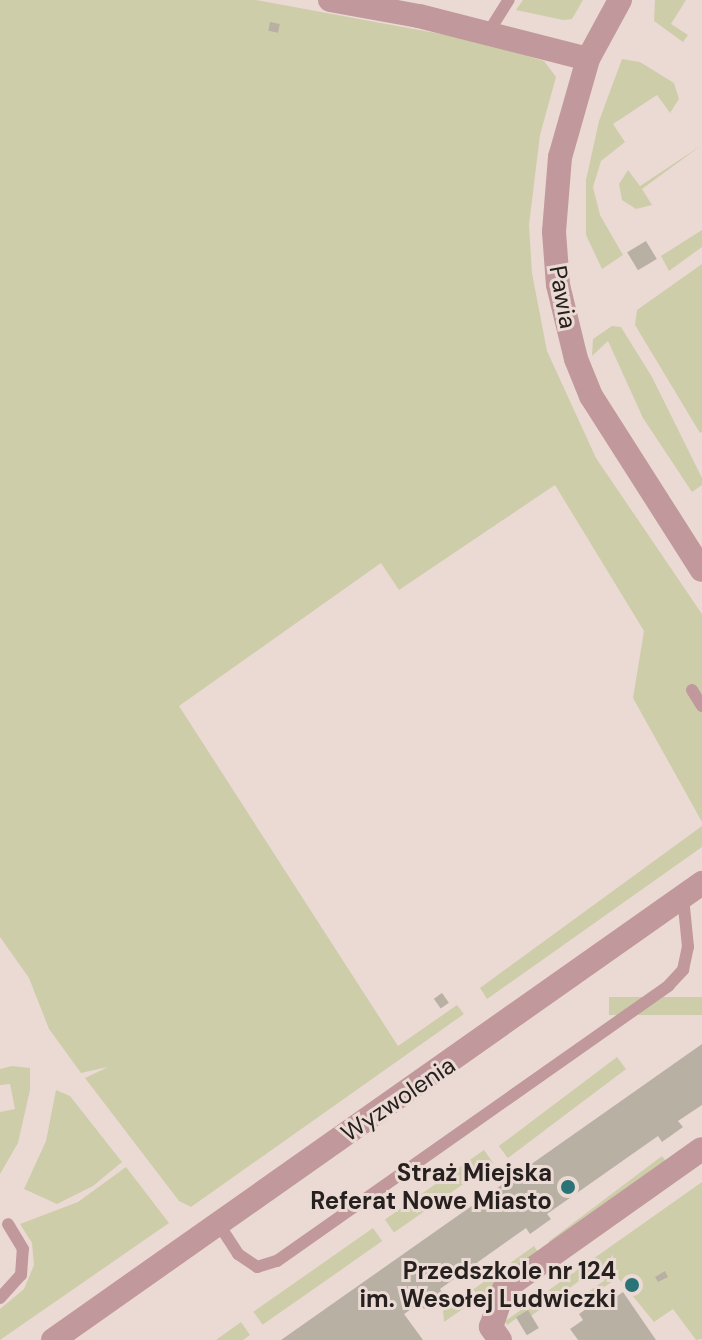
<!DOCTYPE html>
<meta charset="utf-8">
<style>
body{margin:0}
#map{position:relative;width:702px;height:1340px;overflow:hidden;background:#ebdad4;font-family:"DM Sans",sans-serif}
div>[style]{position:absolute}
.green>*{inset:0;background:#cecdaa;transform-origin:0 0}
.building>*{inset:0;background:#b9b0a4;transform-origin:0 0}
.service>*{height:12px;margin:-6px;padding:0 6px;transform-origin:6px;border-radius:6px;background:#c1989b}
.minor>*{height:24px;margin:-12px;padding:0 12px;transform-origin:12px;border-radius:12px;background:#c1989b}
.dots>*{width:22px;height:22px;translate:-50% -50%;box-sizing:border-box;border:4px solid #ebdad4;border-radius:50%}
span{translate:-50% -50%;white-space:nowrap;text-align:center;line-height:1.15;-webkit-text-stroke:6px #ebdad4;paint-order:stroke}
.street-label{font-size:24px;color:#26201e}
.poi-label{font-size:24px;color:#26201e;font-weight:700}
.right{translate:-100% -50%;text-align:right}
</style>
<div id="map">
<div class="green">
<i style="clip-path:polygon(0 0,256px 0,479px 41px,544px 61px,556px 77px,540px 135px,529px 225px,532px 273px,547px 351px,596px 458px,702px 614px,702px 822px,633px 698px,644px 631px,555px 485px,399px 590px,381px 563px,179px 706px,398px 1046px,457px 1005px,464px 1014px,191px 1207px,179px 1201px,85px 1078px,108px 1067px,81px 1073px,49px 1029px,29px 978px,0 937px)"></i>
<i style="clip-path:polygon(523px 0,583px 0,572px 19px,563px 20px,516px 10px)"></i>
<i style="clip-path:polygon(655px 0,686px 0,671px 24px,688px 35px,683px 42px,654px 21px)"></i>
<i style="clip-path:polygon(622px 59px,640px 62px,674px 83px,679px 99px,670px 113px,657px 95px,613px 124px,625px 142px,601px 161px,593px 187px,600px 215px,623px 255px,602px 269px,586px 235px,586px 180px,599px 121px)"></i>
<i style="clip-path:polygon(702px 145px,642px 189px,652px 205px,636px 209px,622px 200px,619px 184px,628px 170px,640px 186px)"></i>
<i style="clip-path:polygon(702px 230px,702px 247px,669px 271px,661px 256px)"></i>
<i style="clip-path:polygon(702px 264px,702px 432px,700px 433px,635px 325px,637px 310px)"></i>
<i style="clip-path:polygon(612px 326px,621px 327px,652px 377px,702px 478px,702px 485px,692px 492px,643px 418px,608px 341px,592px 356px,593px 339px)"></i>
<i style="clip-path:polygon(702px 826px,702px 847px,487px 999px,480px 988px)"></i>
<i style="left:702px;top:997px;width:18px;height:93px;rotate:90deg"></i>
<i style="left:617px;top:1057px;width:15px;height:148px;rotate:53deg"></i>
<i style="clip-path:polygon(12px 1066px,30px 1068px,30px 1090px,18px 1143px,0 1174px,0 1112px,15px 1109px,10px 1084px,0 1085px,0 1069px)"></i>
<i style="clip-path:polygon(56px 1090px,70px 1096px,122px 1162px,93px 1186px,57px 1204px,24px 1189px,46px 1141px)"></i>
<i style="left:484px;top:1150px;width:16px;height:121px;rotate:55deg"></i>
<i style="left:662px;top:1156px;width:10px;height:142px;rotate:53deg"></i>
<i style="clip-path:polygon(126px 1167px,169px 1223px,0 1340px,0 1309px,24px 1289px,34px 1265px,32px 1243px,20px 1224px,78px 1202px)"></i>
<i style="clip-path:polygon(702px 1182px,702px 1339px,696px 1340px,673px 1309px,654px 1322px,618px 1278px,601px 1289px,593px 1304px,585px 1294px,605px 1280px,597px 1268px,531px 1316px,527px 1311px,507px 1325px,505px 1321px)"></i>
<i style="left:373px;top:1228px;width:16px;height:146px;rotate:55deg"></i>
<i style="clip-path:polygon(534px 1246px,540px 1255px,444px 1322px,443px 1311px)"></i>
<i style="clip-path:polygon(241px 1322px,250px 1335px,243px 1340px,216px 1340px)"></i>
</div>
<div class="building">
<i style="left:270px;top:22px;width:10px;height:9px;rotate:11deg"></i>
<i style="left:646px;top:241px;width:21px;height:22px;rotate:59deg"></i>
<i style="left:442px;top:993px;width:12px;height:10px;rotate:55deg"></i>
<i style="clip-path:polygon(702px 1044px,702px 1105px,678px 1121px,683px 1127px,662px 1142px,658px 1136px,547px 1214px,551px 1219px,530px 1234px,526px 1228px,440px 1289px,444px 1295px,424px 1309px,420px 1303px,404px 1314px,423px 1340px,281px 1340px)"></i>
<i style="clip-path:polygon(665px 1271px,668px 1277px,658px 1282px,655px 1277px)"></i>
<i style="clip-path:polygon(623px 1292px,656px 1340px,578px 1340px,570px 1329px,583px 1320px,579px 1314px,593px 1304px,597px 1310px)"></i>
<i style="left:528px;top:1310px;width:21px;height:14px;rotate:59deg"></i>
</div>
<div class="service">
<i style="left:488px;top:33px;width:39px;rotate:-58deg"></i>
<i style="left:692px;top:690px;width:19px;rotate:58deg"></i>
<i style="left:218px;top:1223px;width:37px;rotate:57deg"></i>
<i style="left:238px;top:1254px;width:23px;rotate:34deg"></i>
<i style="left:257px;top:1267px;width:21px;rotate:-17deg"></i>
<i style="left:277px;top:1261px;width:479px;rotate:-35.1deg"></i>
<i style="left:669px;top:985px;width:21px;rotate:-47deg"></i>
<i style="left:683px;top:970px;width:24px;rotate:-78deg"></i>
<i style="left:688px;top:947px;width:50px;rotate:-95.7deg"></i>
<i style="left:0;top:1298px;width:31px;rotate:-48deg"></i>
<i style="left:21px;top:1275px;width:26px;rotate:-86deg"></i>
<i style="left:23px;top:1249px;width:29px;rotate:-121deg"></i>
</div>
<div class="minor">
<i style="left:330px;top:0;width:90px;rotate:10.2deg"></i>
<i style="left:419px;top:16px;width:174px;rotate:14.3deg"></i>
<i style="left:620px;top:0;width:67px;rotate:118.5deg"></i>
<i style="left:588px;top:59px;width:102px;rotate:105.9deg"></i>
<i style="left:560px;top:157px;width:75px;rotate:94.6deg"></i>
<i style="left:554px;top:232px;width:53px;rotate:85.7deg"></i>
<i style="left:558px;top:285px;width:76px;rotate:76.3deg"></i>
<i style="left:576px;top:359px;width:40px;rotate:68deg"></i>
<i style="left:591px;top:396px;width:206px;rotate:57.5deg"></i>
<i style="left:53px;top:1340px;width:794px;rotate:-35.15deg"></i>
<i style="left:500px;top:1340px;width:16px;rotate:-125deg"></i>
<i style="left:491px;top:1327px;width:40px;rotate:-71.1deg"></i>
<i style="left:504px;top:1289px;width:242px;rotate:-35.3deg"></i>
</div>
<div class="dots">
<i style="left:568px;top:1187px;background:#2a7478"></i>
<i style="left:632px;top:1285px;background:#2a7478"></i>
</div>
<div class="street-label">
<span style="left:563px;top:297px;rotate:80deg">Pawia</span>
<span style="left:398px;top:1099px;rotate:-34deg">Wyzwolenia</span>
</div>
<div class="poi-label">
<span class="right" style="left:552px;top:1187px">Straż Miejska<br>Referat Nowe Miasto</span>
<span class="right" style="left:616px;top:1285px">Przedszkole nr 124<br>im. Wesołej Ludwiczki</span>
</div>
</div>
